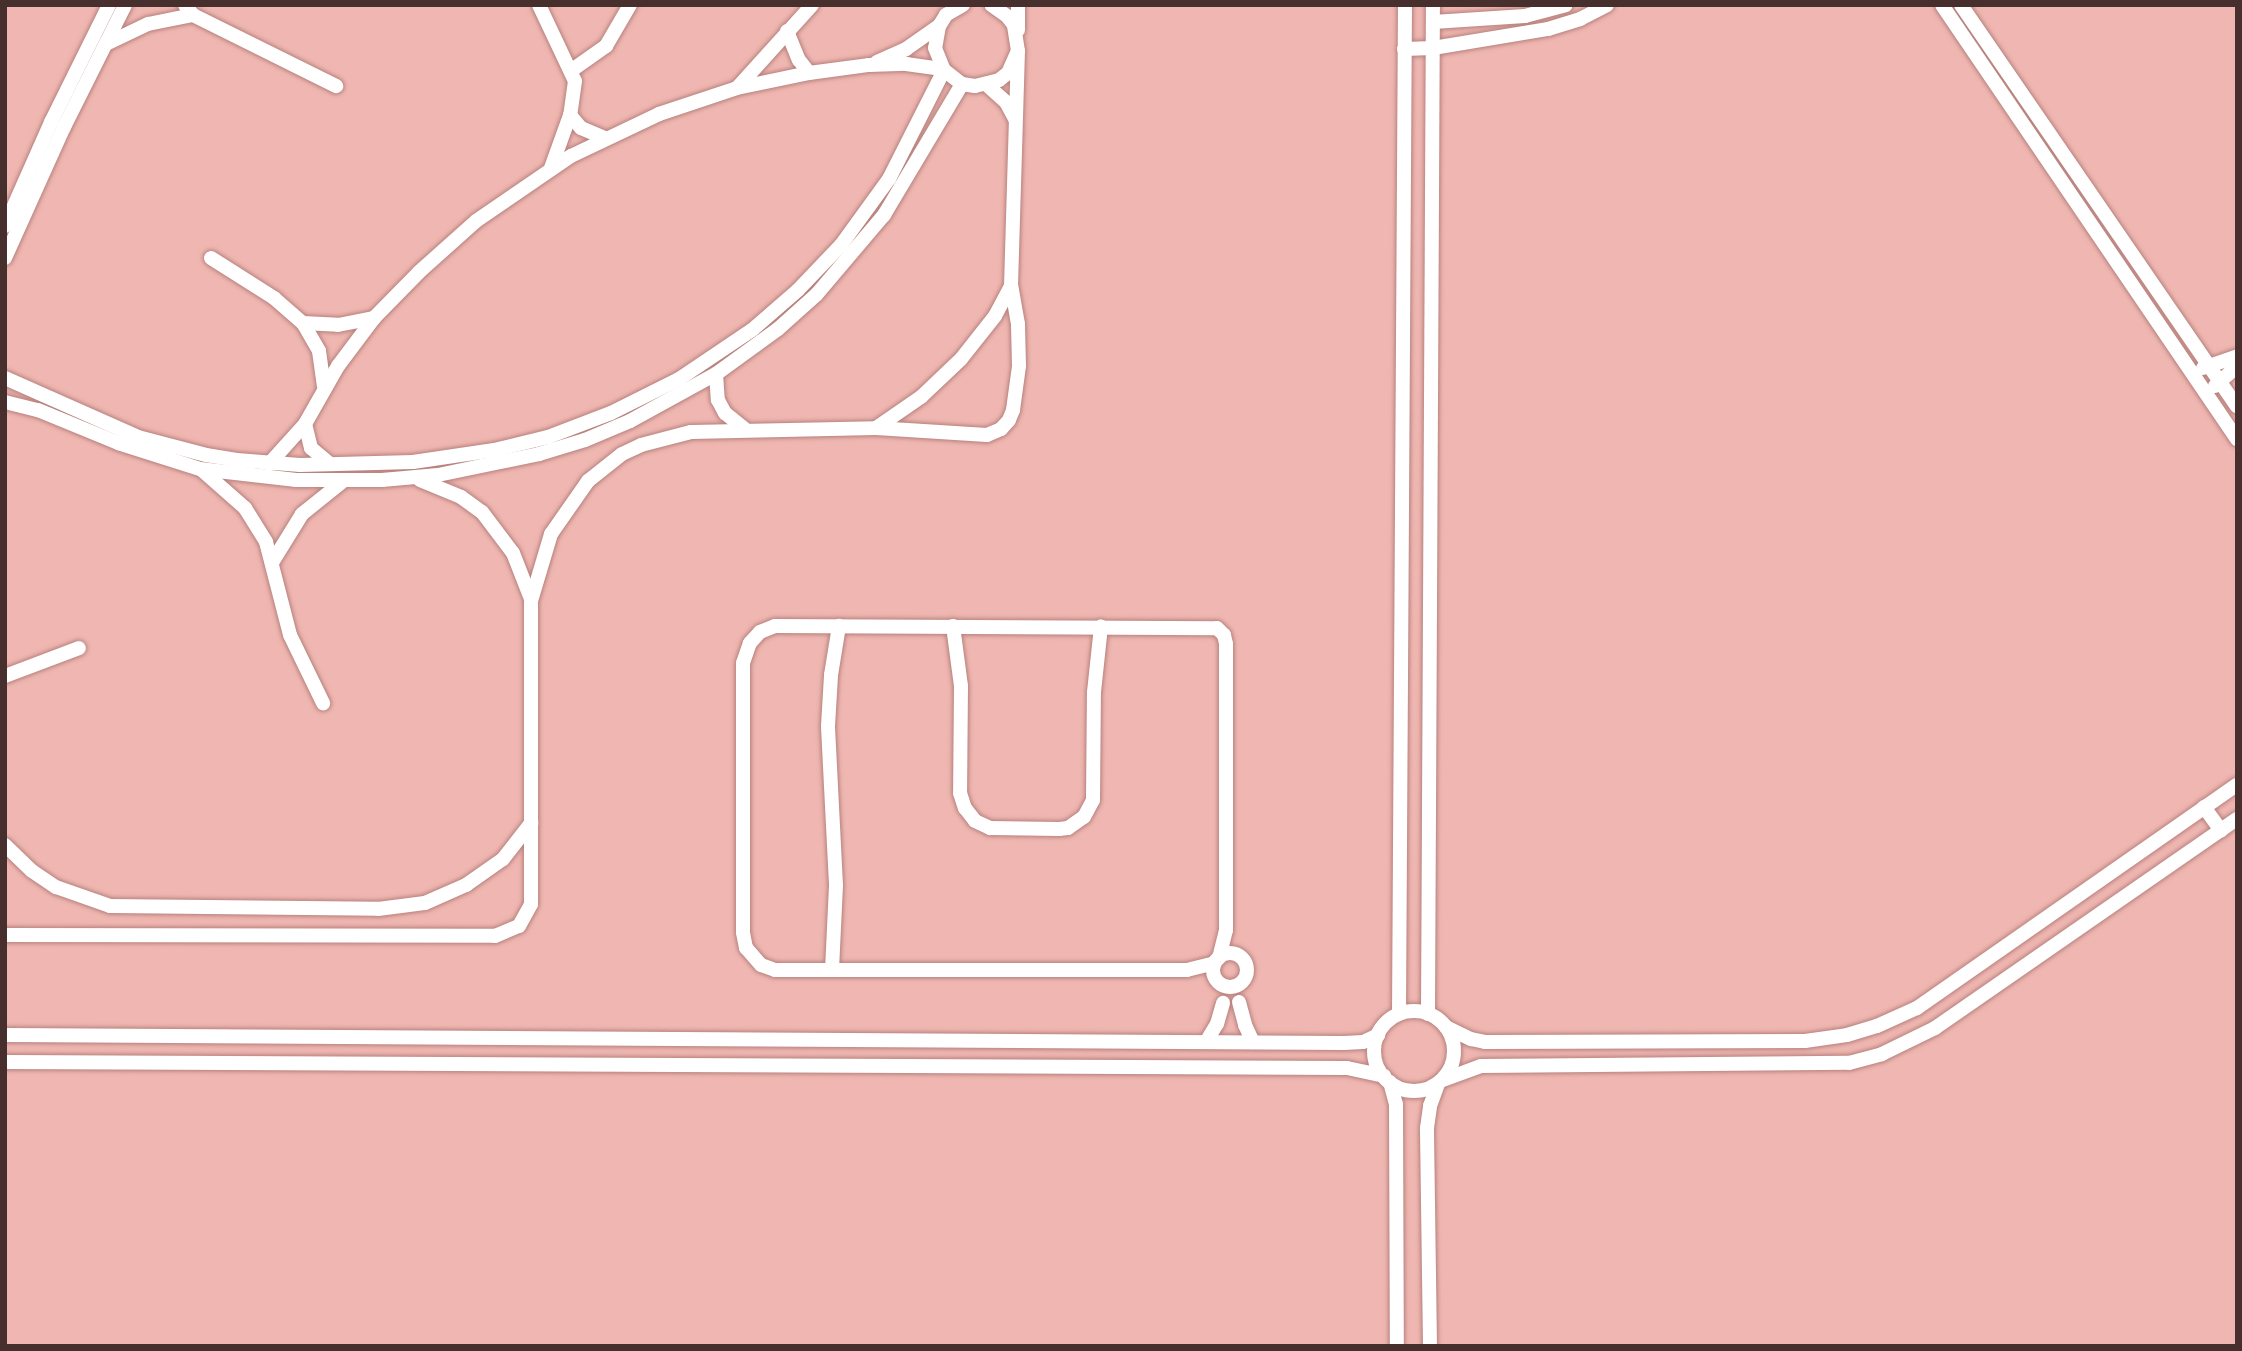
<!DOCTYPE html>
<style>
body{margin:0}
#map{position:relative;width:2242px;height:1351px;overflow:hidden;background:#f0b7b2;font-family:Merriweather,serif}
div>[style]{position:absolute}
.roads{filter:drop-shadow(0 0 2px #b7817d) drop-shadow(0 0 2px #b7817d)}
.minor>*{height:14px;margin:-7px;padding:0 7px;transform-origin:7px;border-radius:7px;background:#fff}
.minor>.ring{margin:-7px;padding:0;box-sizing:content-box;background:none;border:14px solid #fff;border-radius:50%}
span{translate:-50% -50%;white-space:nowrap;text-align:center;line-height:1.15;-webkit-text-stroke:7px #f0b7b2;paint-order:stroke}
.frame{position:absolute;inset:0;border:7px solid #462f2d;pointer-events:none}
</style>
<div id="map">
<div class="roads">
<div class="minor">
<i style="left:185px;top:5px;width:13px;rotate:51deg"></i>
<i style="left:193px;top:15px;width:160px;rotate:26.4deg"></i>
<i style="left:539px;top:5px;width:84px;rotate:64.7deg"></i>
<i style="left:575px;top:81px;width:34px;rotate:98deg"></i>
<i style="left:570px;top:115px;width:56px;rotate:109.7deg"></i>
<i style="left:963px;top:5px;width:20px;rotate:150deg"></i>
<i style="left:946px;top:15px;width:13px;rotate:122deg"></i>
<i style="left:939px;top:26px;width:22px;rotate:100deg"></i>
<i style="left:935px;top:48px;width:24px;rotate:68deg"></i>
<i style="left:944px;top:70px;width:23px;rotate:38deg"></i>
<i style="left:962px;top:84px;width:13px;rotate:9deg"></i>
<i style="left:975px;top:86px;width:25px;rotate:-14deg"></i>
<i style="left:999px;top:80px;width:11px;rotate:-38deg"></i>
<i style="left:1008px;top:73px;width:24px;rotate:-66deg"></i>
<i style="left:1018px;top:51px;width:26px;rotate:-99deg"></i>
<i style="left:1014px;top:25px;width:11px;rotate:-128deg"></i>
<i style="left:1007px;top:16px;width:19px;rotate:-145deg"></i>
<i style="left:1942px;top:5px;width:525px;rotate:55.8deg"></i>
<i style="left:1961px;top:5px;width:487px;rotate:55.5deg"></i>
<i style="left:1433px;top:22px;width:92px;rotate:-3.7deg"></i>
<i style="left:1525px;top:16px;width:42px;rotate:-15deg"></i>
<i style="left:1018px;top:30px;width:25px;rotate:-90deg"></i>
<i style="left:787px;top:31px;width:31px;rotate:68deg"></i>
<i style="left:799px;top:60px;width:16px;rotate:52deg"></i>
<i style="left:106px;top:44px;width:47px;rotate:-25.5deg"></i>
<i style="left:148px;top:24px;width:46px;rotate:-11.3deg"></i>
<i style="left:1404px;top:49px;width:29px;rotate:-2deg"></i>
<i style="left:1433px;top:48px;width:117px;rotate:-9.4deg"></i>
<i style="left:1548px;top:29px;width:34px;rotate:-17deg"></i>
<i style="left:1580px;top:19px;width:30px;rotate:-27deg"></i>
<i style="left:877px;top:62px;width:32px;rotate:-24deg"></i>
<i style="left:906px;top:49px;width:40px;rotate:-34.9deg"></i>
<i style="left:572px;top:70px;width:42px;rotate:-35.2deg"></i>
<i style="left:606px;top:46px;width:48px;rotate:-59.7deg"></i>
<i style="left:987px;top:85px;width:25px;rotate:42deg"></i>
<i style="left:1006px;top:102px;width:19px;rotate:62deg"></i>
<i style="left:738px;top:87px;width:110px;rotate:-47.9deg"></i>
<i style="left:570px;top:115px;width:17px;rotate:50deg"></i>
<i style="left:581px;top:128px;width:25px;rotate:23deg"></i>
<i style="left:5px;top:226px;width:114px;rotate:-66.1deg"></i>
<i style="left:51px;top:122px;width:131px;rotate:-63.6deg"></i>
<i style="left:5px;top:258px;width:144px;rotate:-65.8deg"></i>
<i style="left:64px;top:127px;width:136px;rotate:-63.4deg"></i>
<i style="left:211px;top:258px;width:75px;rotate:32.4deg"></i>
<i style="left:274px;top:298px;width:38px;rotate:41deg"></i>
<i style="left:303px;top:323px;width:32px;rotate:60deg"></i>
<i style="left:319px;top:351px;width:35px;rotate:82deg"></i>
<i style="left:303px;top:323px;width:35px;rotate:3deg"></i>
<i style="left:338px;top:325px;width:37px;rotate:-11deg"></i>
<i style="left:2203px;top:368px;width:36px;rotate:-19deg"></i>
<i style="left:716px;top:374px;width:26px;rotate:86deg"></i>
<i style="left:718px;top:400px;width:15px;rotate:62deg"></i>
<i style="left:725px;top:413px;width:27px;rotate:39deg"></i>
<i style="left:5px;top:378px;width:145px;rotate:23.9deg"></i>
<i style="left:138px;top:437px;width:70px;rotate:14.8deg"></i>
<i style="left:206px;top:455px;width:31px;rotate:9deg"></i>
<i style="left:237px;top:460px;width:63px;rotate:4.5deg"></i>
<i style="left:300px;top:465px;width:113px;rotate:-1.5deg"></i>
<i style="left:413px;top:462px;width:82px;rotate:-8.4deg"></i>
<i style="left:494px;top:450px;width:56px;rotate:-13.5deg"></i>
<i style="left:548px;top:437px;width:67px;rotate:-20.9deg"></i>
<i style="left:611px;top:413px;width:76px;rotate:-26.6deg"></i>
<i style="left:679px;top:379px;width:88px;rotate:-33.9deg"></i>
<i style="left:752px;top:330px;width:61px;rotate:-41deg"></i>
<i style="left:798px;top:290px;width:62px;rotate:-46.3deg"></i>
<i style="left:841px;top:245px;width:82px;rotate:-54deg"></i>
<i style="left:889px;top:179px;width:122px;rotate:-63.2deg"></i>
<i style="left:2215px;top:386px;width:30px;rotate:-42deg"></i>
<i style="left:5px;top:402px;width:34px;rotate:14deg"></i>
<i style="left:38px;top:410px;width:87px;rotate:22.4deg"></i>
<i style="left:118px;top:443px;width:86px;rotate:17.6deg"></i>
<i style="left:200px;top:469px;width:97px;rotate:6.5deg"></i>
<i style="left:296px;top:480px;width:86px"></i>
<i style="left:382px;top:480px;width:56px;rotate:-5.1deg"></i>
<i style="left:438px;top:475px;width:103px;rotate:-11.7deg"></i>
<i style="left:539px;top:454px;width:48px;rotate:-16.9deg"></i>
<i style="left:585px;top:440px;width:49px;rotate:-22.9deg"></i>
<i style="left:630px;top:421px;width:98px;rotate:-28.7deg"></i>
<i style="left:716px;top:374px;width:77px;rotate:-36deg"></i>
<i style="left:778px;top:329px;width:52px;rotate:-41.9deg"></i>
<i style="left:817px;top:294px;width:104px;rotate:-49.7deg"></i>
<i style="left:884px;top:215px;width:152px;rotate:-59.2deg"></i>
<i style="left:305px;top:424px;width:25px;rotate:76deg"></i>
<i style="left:311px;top:448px;width:25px;rotate:40deg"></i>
<i style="left:876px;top:428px;width:55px;rotate:-34.6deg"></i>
<i style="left:921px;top:397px;width:55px;rotate:-43.5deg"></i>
<i style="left:961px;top:359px;width:55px;rotate:-51.7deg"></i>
<i style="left:995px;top:316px;width:34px;rotate:-62deg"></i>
<i style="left:269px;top:464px;width:54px;rotate:-48deg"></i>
<i style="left:305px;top:424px;width:67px;rotate:-60.4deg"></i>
<i style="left:338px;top:366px;width:60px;rotate:-53.1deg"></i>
<i style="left:374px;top:318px;width:64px;rotate:-45.6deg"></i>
<i style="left:419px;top:272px;width:76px;rotate:-41.8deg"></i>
<i style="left:476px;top:221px;width:115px;rotate:-34.4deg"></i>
<i style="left:571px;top:156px;width:98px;rotate:-25.5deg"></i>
<i style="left:659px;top:114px;width:82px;rotate:-18.4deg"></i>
<i style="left:737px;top:88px;width:74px;rotate:-11.8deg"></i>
<i style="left:809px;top:73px;width:61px;rotate:-7.6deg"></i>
<i style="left:869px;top:65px;width:37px;rotate:-2deg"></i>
<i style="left:906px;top:64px;width:37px;rotate:8deg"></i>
<i style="left:203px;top:471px;width:56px;rotate:41.4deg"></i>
<i style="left:245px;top:508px;width:40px;rotate:58deg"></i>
<i style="left:266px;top:542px;width:96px;rotate:75.5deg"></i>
<i style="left:290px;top:635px;width:76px;rotate:64.1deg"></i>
<i style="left:420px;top:480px;width:44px;rotate:22.5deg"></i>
<i style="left:461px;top:497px;width:26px;rotate:36deg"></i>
<i style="left:482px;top:512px;width:51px;rotate:52.9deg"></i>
<i style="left:513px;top:553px;width:49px;rotate:68.6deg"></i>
<i style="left:273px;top:561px;width:55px;rotate:-58.3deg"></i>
<i style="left:302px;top:514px;width:51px;rotate:-38.7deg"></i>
<i style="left:953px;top:626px;width:61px;rotate:82.4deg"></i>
<i style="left:961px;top:686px;width:107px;rotate:90.5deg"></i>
<i style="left:960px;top:793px;width:16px;rotate:72deg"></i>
<i style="left:965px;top:808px;width:16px;rotate:52deg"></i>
<i style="left:975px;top:821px;width:17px;rotate:25deg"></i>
<i style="left:990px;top:828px;width:69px;rotate:0.8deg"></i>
<i style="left:1059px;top:829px;width:9px;rotate:-6deg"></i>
<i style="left:1068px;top:828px;width:19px;rotate:-35deg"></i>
<i style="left:1084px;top:817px;width:19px;rotate:-62deg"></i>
<i style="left:1093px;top:800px;width:108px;rotate:-89.5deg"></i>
<i style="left:1094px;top:692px;width:66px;rotate:-83.9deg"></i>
<i style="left:5px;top:676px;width:79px;rotate:-20.7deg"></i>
<i style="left:2204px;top:807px;width:29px;rotate:54deg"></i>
<i style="left:5px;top:845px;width:37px;rotate:44deg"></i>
<i style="left:32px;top:871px;width:29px;rotate:34deg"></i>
<i style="left:56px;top:887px;width:57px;rotate:19.4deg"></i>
<i style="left:110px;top:906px;width:268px;rotate:0.6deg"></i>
<i style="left:378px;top:909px;width:47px;rotate:-7.3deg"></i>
<i style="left:425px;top:903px;width:45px;rotate:-23.7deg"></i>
<i style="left:466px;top:885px;width:45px;rotate:-35.1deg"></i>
<i style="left:503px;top:859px;width:46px;rotate:-52.1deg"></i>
<i style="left:5px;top:935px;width:490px;rotate:0.1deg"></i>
<i style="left:495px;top:936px;width:26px;rotate:-23deg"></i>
<i style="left:519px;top:926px;width:25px;rotate:-61deg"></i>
<i style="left:531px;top:904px;width:303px;rotate:-90deg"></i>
<i style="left:531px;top:601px;width:70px;rotate:-73.4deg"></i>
<i style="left:551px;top:534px;width:65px;rotate:-55.1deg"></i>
<i style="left:588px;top:481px;width:43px;rotate:-38.5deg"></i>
<i style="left:622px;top:454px;width:21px;rotate:-25deg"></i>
<i style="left:641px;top:445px;width:52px;rotate:-14.6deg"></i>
<i style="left:691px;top:432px;width:185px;rotate:-1.2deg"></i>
<i style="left:876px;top:428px;width:111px;rotate:3.6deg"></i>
<i style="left:987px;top:435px;width:15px;rotate:-23deg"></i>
<i style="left:1001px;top:429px;width:12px;rotate:-48deg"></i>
<i style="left:1009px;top:420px;width:11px;rotate:-68deg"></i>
<i style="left:1013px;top:410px;width:44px;rotate:-82.2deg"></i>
<i style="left:1019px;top:366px;width:42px;rotate:-91.4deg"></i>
<i style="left:1018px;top:324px;width:39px;rotate:-100deg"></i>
<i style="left:1011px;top:286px;width:235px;rotate:-88.3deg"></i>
<i class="ring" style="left:1213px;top:953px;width:20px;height:20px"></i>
<i style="left:1215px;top:963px;width:29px;rotate:166deg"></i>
<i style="left:1187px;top:970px;width:412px;rotate:180deg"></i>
<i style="left:775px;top:970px;width:15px;rotate:-160deg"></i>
<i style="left:761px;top:965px;width:23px;rotate:-131deg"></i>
<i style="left:746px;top:948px;width:16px;rotate:-101deg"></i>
<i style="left:743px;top:932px;width:269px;rotate:-90deg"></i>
<i style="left:743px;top:663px;width:21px;rotate:-71deg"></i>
<i style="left:750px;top:643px;width:15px;rotate:-48deg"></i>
<i style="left:760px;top:632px;width:16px;rotate:-22deg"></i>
<i style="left:775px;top:626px;width:442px;rotate:0.3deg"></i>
<i style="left:1217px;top:628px;width:10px;rotate:45deg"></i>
<i style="left:1224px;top:635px;width:9px;rotate:77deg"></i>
<i style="left:1226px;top:644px;width:286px;rotate:90deg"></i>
<i style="left:1226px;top:930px;width:29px;rotate:104deg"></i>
<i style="left:832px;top:970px;width:85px;rotate:-87.3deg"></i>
<i style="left:836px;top:885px;width:159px;rotate:-92.9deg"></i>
<i style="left:828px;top:726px;width:51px;rotate:-86.6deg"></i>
<i style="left:831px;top:675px;width:50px;rotate:-80.7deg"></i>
<i style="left:1239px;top:1002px;width:24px;rotate:75deg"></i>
<i style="left:1245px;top:1025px;width:19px;rotate:65deg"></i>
<i class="ring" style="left:1374px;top:1011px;width:66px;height:66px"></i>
<i style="left:1399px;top:1014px;width:1009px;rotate:-89.66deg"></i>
<i style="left:1428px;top:1014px;width:1009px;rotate:-89.72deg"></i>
<i style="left:1446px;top:1027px;width:28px;rotate:26deg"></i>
<i style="left:1471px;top:1039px;width:14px;rotate:12deg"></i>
<i style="left:1485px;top:1042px;width:320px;rotate:-0.2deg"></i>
<i style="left:1805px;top:1041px;width:42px;rotate:-8.1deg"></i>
<i style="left:1847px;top:1035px;width:31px;rotate:-17deg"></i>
<i style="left:1877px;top:1026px;width:44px;rotate:-24.2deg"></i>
<i style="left:1917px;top:1008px;width:390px;rotate:-34.9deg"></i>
<i style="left:5px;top:1035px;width:1339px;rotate:0.34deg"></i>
<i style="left:1344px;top:1043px;width:19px;rotate:-3deg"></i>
<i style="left:1363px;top:1042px;width:17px;rotate:-25deg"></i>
<i style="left:1206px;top:1042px;width:21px;rotate:-59deg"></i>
<i style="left:1217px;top:1024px;width:22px;rotate:-74deg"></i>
<i style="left:5px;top:1062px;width:1342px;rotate:0.26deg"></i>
<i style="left:1347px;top:1068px;width:38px;rotate:12deg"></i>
<i style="left:1443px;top:1080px;width:40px;rotate:-20.2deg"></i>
<i style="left:1481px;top:1066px;width:368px;rotate:-0.5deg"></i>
<i style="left:1849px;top:1063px;width:34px;rotate:-15deg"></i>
<i style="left:1882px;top:1054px;width:59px;rotate:-26.1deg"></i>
<i style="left:1935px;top:1028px;width:367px;rotate:-34.7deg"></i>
<i style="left:1390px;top:1082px;width:23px;rotate:75deg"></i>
<i style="left:1396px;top:1104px;width:242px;rotate:89.8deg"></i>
<i style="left:1430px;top:1346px;width:218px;rotate:-90.8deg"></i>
<i style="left:1427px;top:1128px;width:22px;rotate:-82deg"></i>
<i style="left:1430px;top:1106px;width:23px;rotate:-70deg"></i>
</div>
</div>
<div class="frame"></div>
</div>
